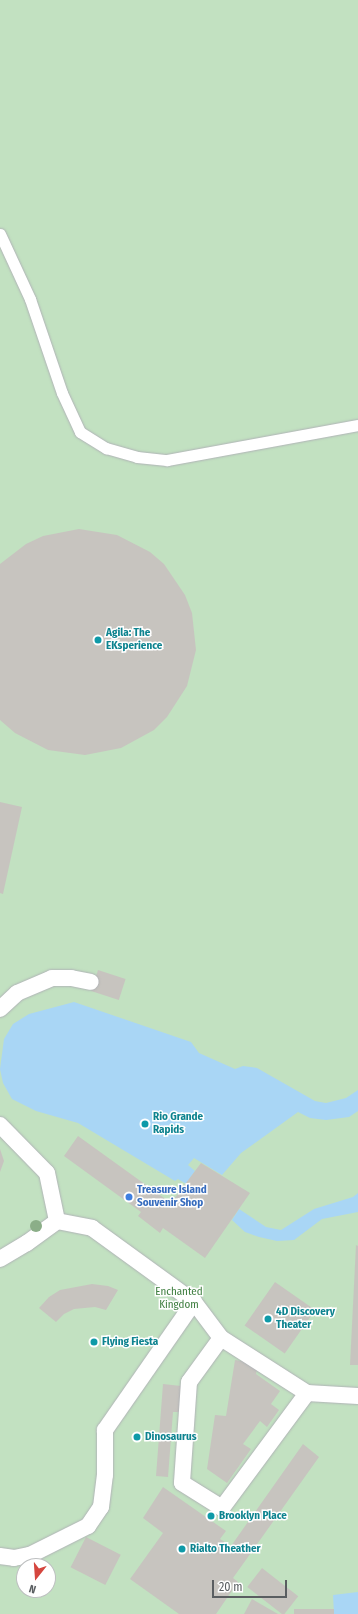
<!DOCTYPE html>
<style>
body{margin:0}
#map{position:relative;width:358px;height:1614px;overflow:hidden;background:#ebe9e2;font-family:"Fira Sans Condensed",sans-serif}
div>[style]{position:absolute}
.green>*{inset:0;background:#c2e1c1}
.water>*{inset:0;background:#a9d6f5}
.building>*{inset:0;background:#c7c4bf;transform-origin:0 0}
.roads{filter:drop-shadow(0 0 1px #b0b3b6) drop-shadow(0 0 1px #b0b3b6)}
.service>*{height:11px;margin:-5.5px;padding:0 5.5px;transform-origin:5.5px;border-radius:5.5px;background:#fff}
.pedestrian>*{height:16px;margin:-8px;padding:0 8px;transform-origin:8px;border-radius:8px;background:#fff}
.trees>*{width:12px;height:12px;margin:-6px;border-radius:50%;background:#8bae88}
.dots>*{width:11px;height:11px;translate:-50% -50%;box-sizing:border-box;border:2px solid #fff;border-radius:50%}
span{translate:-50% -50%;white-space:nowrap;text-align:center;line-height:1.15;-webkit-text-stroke:3px #fff;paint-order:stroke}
.culture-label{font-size:11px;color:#0d838f;font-weight:700}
.left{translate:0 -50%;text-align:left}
.shop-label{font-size:11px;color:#366cbe;font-weight:700}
.park-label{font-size:11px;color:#3d7d3e}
.north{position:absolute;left:16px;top:1558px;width:40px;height:40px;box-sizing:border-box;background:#fff;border:1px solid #bdbfc0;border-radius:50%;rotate:197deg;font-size:11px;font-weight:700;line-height:16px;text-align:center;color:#5a5e61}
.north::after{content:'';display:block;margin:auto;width:14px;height:18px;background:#d5463f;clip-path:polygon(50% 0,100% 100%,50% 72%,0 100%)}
.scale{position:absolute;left:212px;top:1580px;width:75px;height:18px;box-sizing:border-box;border:2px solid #5a5e61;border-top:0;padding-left:5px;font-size:12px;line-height:14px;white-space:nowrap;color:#5a5e61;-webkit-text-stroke:3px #fff;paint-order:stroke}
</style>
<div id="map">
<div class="green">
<i style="clip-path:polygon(evenodd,0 0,358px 0,358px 1614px,0 1614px,0 0,24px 1566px,48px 1566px,48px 1590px,24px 1590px,24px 1566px)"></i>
</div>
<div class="water">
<i style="clip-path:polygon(74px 1002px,191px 1042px,199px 1053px,235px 1069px,243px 1066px,257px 1068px,315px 1101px,326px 1103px,346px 1098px,358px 1090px,358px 1111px,349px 1117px,326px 1120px,310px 1118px,298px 1112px,241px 1153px,222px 1175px,194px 1158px,188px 1165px,195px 1171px,186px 1184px,178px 1179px,175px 1181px,78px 1123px,36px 1111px,12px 1099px,3px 1083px,0 1069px,4px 1039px,13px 1024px,29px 1014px)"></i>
<i style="clip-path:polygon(358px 1193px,358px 1212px,322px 1219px,294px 1240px,277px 1241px,259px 1237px,245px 1232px,232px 1220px,239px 1209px,266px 1227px,281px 1230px,314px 1209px,353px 1197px)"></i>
<i style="clip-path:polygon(358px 1592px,358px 1614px,334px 1614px,333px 1595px)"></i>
</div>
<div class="building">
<i style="clip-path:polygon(79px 529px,117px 535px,150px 552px,164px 564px,185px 595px,192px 613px,196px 650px,187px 686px,167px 717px,154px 730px,121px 748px,85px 755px,48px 750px,15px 733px,0 720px,0 564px,26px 544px,43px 536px)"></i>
<i style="clip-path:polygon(0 802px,22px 807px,3px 894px,0 893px)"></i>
<i style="left:98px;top:970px;width:29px;height:22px;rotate:18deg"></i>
<i style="clip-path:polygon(78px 1136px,171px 1203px,201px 1163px,250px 1193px,205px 1258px,163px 1228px,160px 1233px,138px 1216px,141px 1212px,64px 1156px)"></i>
<i style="clip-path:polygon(0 1149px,4px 1161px,0 1172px)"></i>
<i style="clip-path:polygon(356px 1245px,358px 1246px,358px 1365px,350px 1365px)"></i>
<i style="left:275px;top:1282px;width:49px;height:53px;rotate:35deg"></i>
<i style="clip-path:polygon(92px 1284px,108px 1286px,118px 1290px,106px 1310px,95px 1307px,74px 1309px,64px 1314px,56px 1322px,39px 1308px,49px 1297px,60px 1290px)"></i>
<i style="clip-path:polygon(235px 1360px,258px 1364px,256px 1374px,280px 1391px,271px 1404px,279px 1410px,267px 1427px,260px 1421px,243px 1444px,251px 1449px,227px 1483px,207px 1469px,215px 1415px,226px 1416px)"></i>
<i style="clip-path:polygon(163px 1384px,181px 1386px,179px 1412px,173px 1412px,168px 1477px,156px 1476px)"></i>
<i style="clip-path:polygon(303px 1444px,319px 1457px,233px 1578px,238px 1582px,216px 1614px,179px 1614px,130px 1579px,163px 1533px,143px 1518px,163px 1487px,226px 1531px,220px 1539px,231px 1546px)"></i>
<i style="left:86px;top:1537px;width:39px;height:34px;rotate:27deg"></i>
<i style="left:262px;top:1568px;width:46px;height:24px;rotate:38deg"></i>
<i style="clip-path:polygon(252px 1599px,278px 1614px,244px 1614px)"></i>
<i style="left:294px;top:1609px;width:40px;height:5px"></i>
</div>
<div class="roads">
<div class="service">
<i style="left:0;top:234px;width:72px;rotate:65.2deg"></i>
<i style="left:30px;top:299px;width:99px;rotate:71.2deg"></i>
<i style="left:62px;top:393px;width:43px;rotate:65.2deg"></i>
<i style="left:80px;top:432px;width:31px;rotate:32deg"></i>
<i style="left:106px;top:448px;width:32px;rotate:16deg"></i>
<i style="left:137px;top:457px;width:30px;rotate:6deg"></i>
<i style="left:167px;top:460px;width:194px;rotate:-10.4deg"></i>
</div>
<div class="pedestrian">
<i style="left:0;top:1009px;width:23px;rotate:-43deg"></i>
<i style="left:17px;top:993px;width:38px;rotate:-23deg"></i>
<i style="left:52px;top:978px;width:19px"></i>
<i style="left:71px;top:978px;width:20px;rotate:11deg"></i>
<i style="left:0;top:1125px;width:67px;rotate:45.6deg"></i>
<i style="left:47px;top:1173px;width:49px;rotate:78.2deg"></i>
<i style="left:0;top:1259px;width:31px;rotate:-31deg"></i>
<i style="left:27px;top:1243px;width:37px;rotate:-36deg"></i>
<i style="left:57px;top:1221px;width:36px;rotate:11deg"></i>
<i style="left:92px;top:1228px;width:126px;rotate:36deg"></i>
<i style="left:194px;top:1302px;width:45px;rotate:53.1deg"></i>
<i style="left:221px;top:1338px;width:102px;rotate:32.6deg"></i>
<i style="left:307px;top:1393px;width:51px;rotate:3.4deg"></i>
<i style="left:221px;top:1338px;width:54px;rotate:126deg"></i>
<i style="left:189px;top:1382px;width:101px;rotate:94deg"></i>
<i style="left:182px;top:1483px;width:47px;rotate:32deg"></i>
<i style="left:222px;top:1508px;width:143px;rotate:-53.5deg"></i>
<i style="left:0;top:1556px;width:14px;rotate:8deg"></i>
<i style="left:14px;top:1558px;width:16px;rotate:-11deg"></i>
<i style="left:30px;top:1555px;width:65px;rotate:-26.6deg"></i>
<i style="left:88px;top:1526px;width:23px;rotate:-56deg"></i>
<i style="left:101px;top:1507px;width:32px;rotate:-83deg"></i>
<i style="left:105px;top:1475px;width:45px;rotate:-90deg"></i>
<i style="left:105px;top:1430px;width:156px;rotate:-55.2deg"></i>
</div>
</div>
<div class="trees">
<i style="left:36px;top:1226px"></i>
</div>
<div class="dots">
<i style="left:98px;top:640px;background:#0f9aa8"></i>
<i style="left:145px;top:1124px;background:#0f9aa8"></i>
<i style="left:129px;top:1197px;background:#3f7fe0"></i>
<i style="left:268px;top:1319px;background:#0f9aa8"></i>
<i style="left:94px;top:1342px;background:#0f9aa8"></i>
<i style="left:137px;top:1437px;background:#0f9aa8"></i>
<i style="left:211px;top:1516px;background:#0f9aa8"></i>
<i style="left:182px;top:1549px;background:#0f9aa8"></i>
</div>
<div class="culture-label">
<span class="left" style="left:106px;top:640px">Agila: The<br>EKsperience</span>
<span class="left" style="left:153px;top:1124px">Rio Grande<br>Rapids</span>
<span class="left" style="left:276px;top:1319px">4D Discovery<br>Theater</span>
<span class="left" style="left:102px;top:1342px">Flying Fiesta</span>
<span class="left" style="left:145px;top:1437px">Dinosaurus</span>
<span class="left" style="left:219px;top:1516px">Brooklyn Place</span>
<span class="left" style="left:190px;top:1549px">Rialto Theather</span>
</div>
<div class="shop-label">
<span class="left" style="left:137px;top:1197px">Treasure Island<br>Souvenir Shop</span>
</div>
<div class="park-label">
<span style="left:179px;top:1299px">Enchanted<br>Kingdom</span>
</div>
<div class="north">N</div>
<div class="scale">20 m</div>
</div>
